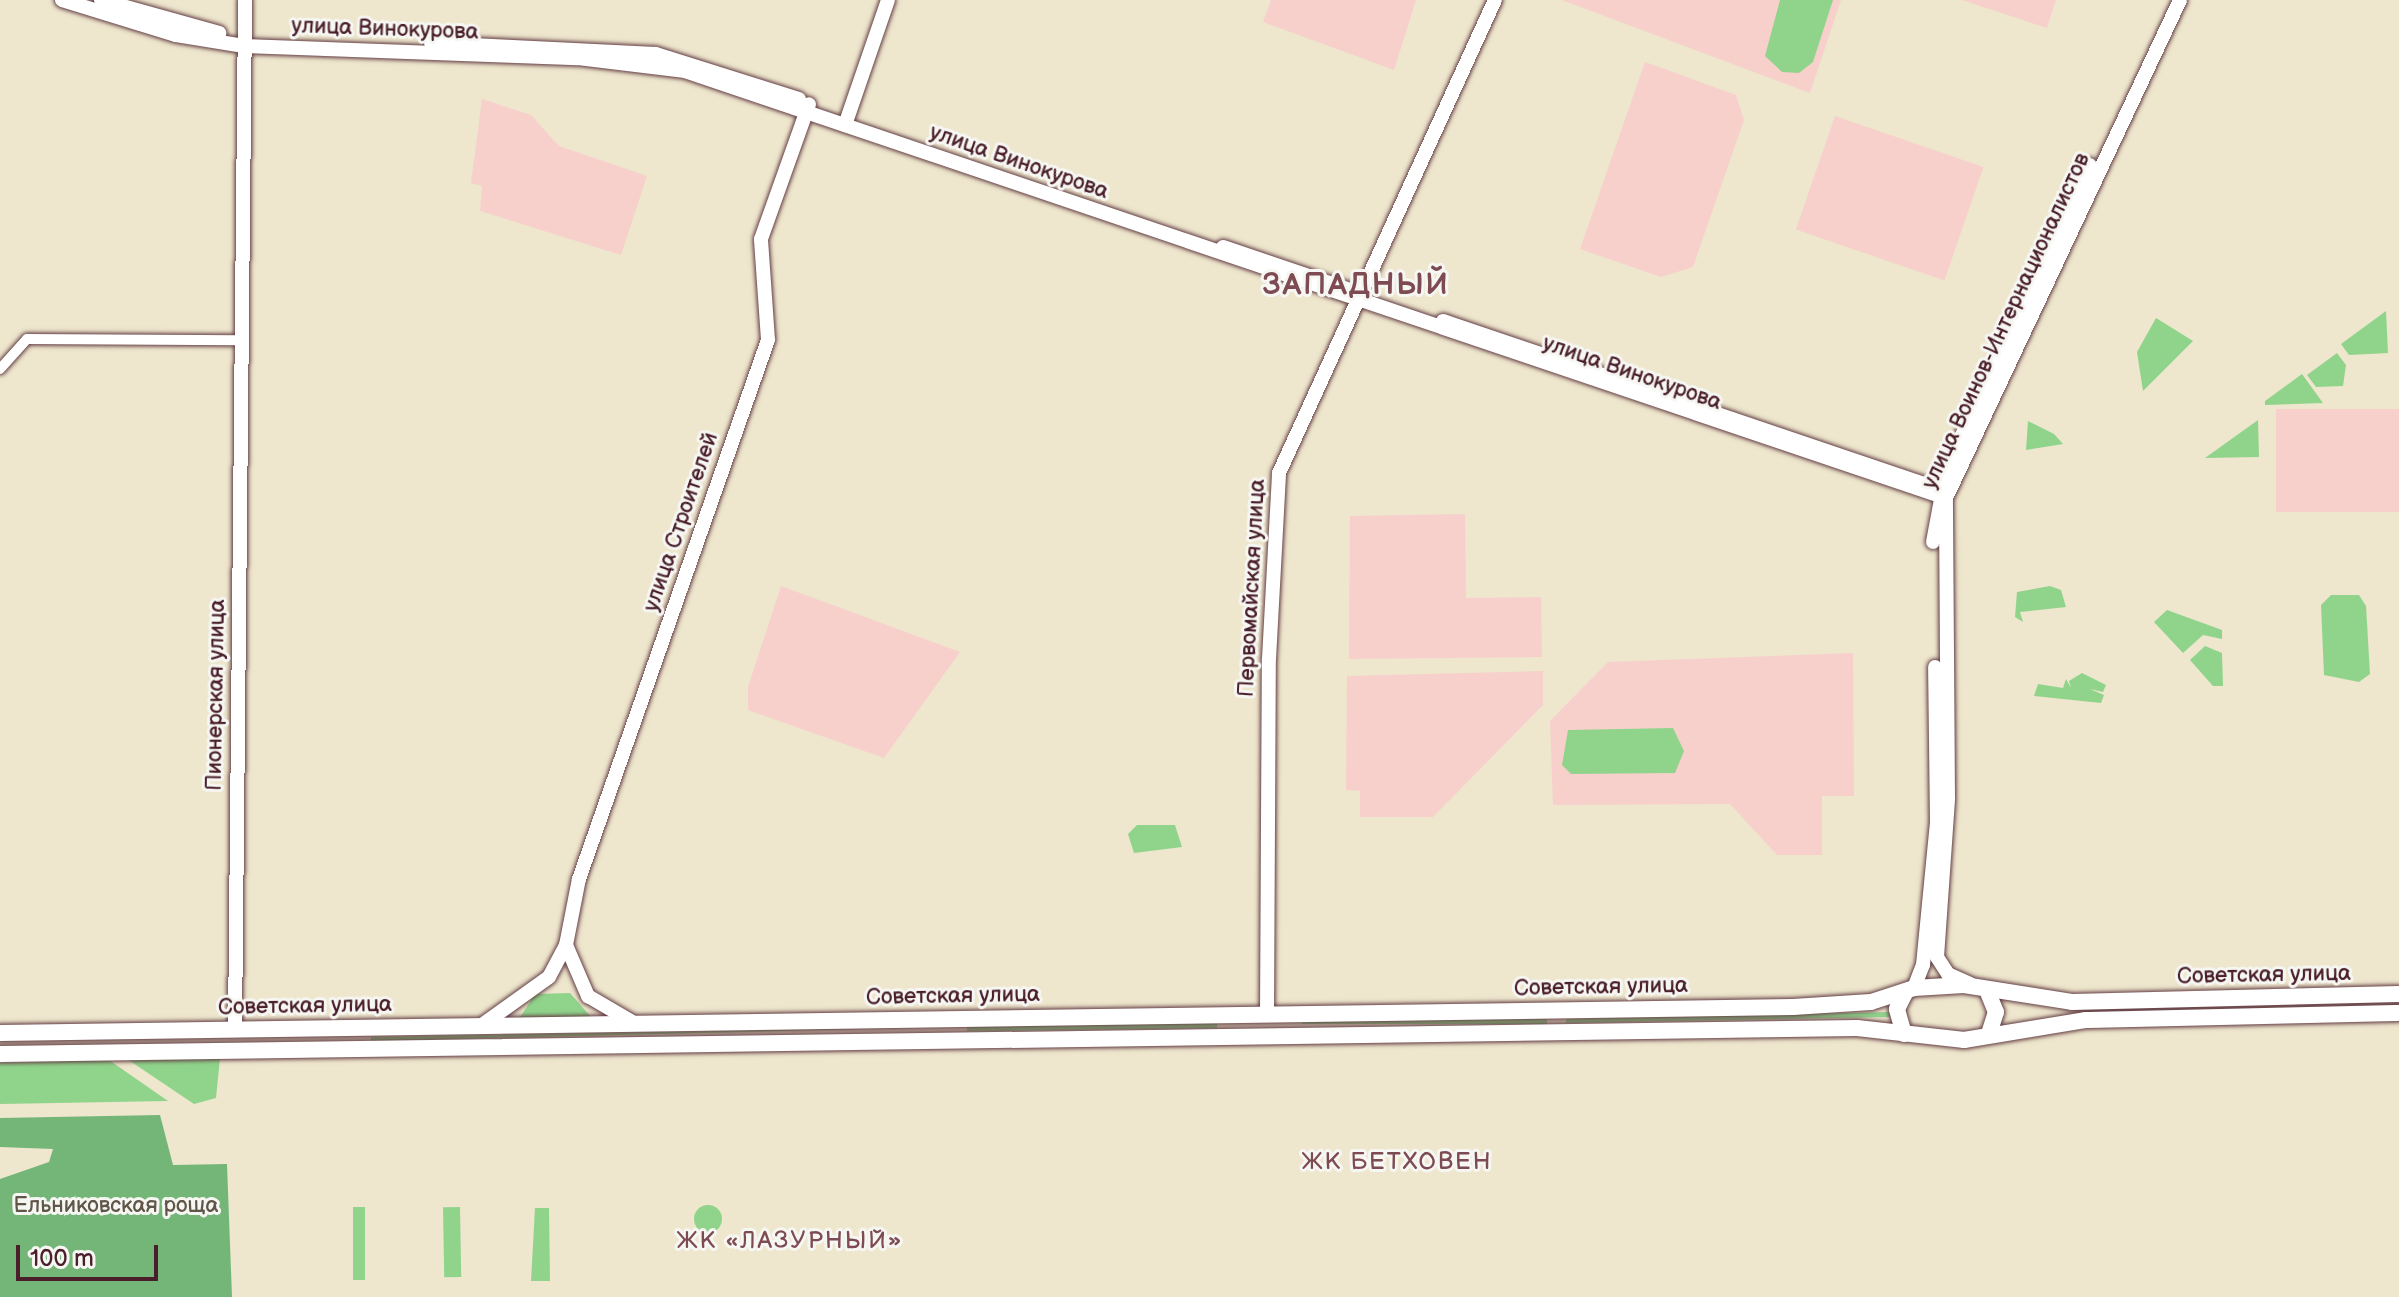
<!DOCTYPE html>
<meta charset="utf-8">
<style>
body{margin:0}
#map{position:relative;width:2399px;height:1297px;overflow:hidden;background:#eee6cd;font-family:"Balsamiq Sans",sans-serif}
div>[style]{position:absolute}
.built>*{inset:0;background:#f7d0cc;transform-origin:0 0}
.green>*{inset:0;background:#90d48c;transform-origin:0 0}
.round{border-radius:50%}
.forest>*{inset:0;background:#74b678}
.roads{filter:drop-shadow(0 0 2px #633d43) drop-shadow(0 0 2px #633d43)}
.street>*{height:10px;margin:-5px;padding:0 5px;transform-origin:5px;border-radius:5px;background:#fff}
.secondary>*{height:14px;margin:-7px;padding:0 7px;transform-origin:7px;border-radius:7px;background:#fff}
.primary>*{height:16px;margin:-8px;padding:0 8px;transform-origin:8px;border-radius:8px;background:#fff}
span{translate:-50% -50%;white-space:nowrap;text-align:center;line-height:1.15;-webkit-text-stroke:6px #f6f6f2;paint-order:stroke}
.street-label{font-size:22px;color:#4a1f2b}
.park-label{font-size:22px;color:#5f5548}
.neighbourhood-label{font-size:24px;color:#7d4b51;letter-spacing:2px}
.district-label{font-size:30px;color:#7d4b51;font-weight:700;letter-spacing:2px}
.scale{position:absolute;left:16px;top:1245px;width:142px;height:36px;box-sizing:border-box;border:4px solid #4a1f2b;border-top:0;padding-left:10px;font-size:24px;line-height:28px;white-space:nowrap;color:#4a1f2b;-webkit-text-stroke:6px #f6f6f2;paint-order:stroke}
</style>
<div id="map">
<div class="built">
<i style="clip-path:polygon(1271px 0,1416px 0,1394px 70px,1263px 22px)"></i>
<i style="clip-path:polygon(1562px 0,1841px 0,1810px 93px)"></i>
<i style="clip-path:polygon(1962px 0,2056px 0,2047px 28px)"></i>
<i style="clip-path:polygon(1645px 62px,1736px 95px,1744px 120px,1693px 267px,1661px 277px,1580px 249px)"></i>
<i style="clip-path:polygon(482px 99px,531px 115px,559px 146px,647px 176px,621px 255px,480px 211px,482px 186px,471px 183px)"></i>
<i style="left:1835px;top:116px;width:157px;height:120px;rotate:19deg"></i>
<i style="left:2399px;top:409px;width:103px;height:123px;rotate:90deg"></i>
<i style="clip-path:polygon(1465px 514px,1466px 598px,1541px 597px,1542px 657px,1349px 659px,1350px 516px)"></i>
<i style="clip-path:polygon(781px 586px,960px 652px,884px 758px,748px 710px,748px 687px)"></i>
<i style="clip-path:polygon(1853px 653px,1854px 796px,1822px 796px,1822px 855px,1777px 855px,1730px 804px,1553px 805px,1550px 721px,1608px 662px)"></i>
<i style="clip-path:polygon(1543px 671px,1543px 705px,1433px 817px,1360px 817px,1360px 791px,1346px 790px,1347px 676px)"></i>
</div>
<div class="green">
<i style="clip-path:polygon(1780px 0,1833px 0,1813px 62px,1799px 73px,1782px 72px,1765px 56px)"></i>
<i style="clip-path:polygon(2386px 311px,2388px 353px,2349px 355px,2341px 344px)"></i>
<i style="clip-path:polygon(2156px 318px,2193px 341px,2143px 391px,2137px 352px)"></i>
<i style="clip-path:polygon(2337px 353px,2346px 365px,2343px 386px,2316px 387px,2307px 375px)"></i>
<i style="clip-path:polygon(2302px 374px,2323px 403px,2265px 405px,2265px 401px)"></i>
<i style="clip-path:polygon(2258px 420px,2259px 457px,2205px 458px)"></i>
<i style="clip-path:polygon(2028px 421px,2054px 434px,2063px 444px,2026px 450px)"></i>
<i style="clip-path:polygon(2050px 586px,2061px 590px,2066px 607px,2020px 612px,2023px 622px,2015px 617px,2017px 592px)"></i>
<i style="clip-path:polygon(2331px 595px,2359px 595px,2366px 606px,2370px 674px,2359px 682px,2324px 675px,2321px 605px)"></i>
<i style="clip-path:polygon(2167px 610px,2222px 630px,2222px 639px,2203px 635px,2183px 653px,2154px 622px)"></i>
<i style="clip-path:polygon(2205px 646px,2222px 653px,2223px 686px,2213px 686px,2190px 660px)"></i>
<i style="clip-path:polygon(2082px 673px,2106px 685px,2103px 692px,2090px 689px,2104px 695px,2101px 703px,2034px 696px,2038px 684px,2063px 688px,2066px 679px,2071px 688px,2069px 681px)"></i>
<i style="clip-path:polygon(1673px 728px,1684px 751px,1675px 773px,1571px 774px,1562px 765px,1568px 730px)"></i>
<i style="clip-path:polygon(1137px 825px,1175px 825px,1182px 847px,1134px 853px,1128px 834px)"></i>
<i style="clip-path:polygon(570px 993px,591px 1017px,519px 1019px,535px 994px)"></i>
<i style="clip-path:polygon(1890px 1012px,1891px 1017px,1566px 1023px,1566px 1019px)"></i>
<i style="left:1547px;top:1019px;width:5px;height:245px;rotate:90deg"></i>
<i style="clip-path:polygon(1217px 1023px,1217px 1028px,967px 1031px,967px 1027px)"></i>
<i style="clip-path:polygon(945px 1027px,371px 1041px,371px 1037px)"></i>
<i style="clip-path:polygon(220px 1058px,216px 1098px,194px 1104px,127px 1059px)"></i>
<i style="clip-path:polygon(109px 1060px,168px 1101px,0 1104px,0 1063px)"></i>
<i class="round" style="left:694px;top:1205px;width:28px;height:28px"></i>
<i style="left:353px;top:1207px;width:12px;height:73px"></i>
<i style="left:460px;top:1207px;width:70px;height:17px;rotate:89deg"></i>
<i style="clip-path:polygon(535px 1208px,549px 1208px,550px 1281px,531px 1281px)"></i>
</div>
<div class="forest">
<i style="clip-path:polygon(160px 1115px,173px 1165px,227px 1164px,232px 1297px,0 1297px,0 1179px,49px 1162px,53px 1149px,0 1147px,0 1118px)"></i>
</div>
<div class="roads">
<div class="street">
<i style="left:0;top:369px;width:40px;rotate:-48deg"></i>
<i style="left:27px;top:339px;width:215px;rotate:0.3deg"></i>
</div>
<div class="secondary">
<i style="left:62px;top:0;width:119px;rotate:17.1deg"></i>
<i style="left:176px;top:35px;width:69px;rotate:9.2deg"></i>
<i style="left:244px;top:46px;width:334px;rotate:2.1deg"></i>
<i style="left:578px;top:58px;width:108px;rotate:6.9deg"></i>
<i style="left:685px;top:71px;width:1331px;rotate:18.71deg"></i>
<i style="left:101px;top:0;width:123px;rotate:15.6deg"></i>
<i style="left:431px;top:43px;width:225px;rotate:2.8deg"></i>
<i style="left:656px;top:54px;width:150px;rotate:17.5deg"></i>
<i style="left:845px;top:125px;width:132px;rotate:-71deg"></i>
<i style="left:1223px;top:247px;width:147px;rotate:18.7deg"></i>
<i style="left:1443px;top:321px;width:524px;rotate:18.71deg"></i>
<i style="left:1939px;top:489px;width:11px;rotate:52deg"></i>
<i style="left:1933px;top:542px;width:76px;rotate:-79.4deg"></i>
<i style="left:1947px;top:467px;width:334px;rotate:-64.7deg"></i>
<i style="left:566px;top:945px;width:56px;rotate:66.7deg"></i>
<i style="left:588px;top:996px;width:53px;rotate:30.4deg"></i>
<i style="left:1970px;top:984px;width:24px;rotate:-156deg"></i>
<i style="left:1948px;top:974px;width:20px;rotate:-123deg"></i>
<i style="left:1937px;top:957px;width:159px;rotate:-86deg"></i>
<i style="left:1948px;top:798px;width:300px;rotate:-90.4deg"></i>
<i style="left:1946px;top:498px;width:550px;rotate:-64.83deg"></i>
<i style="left:1914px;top:988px;width:25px;rotate:-69deg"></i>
<i style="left:1923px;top:965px;width:143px;rotate:-84.4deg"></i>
<i style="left:1937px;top:823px;width:156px;rotate:-90.7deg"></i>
<i style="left:1267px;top:1014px;width:355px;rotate:-89.7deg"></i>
<i style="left:1269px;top:659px;width:186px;rotate:-86.9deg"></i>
<i style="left:1279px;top:473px;width:520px;rotate:-65.46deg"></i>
<i style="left:482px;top:1025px;width:82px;rotate:-35.6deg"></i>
<i style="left:549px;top:977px;width:36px;rotate:-62deg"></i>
<i style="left:566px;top:945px;width:67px;rotate:-78.9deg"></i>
<i style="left:579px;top:879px;width:571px;rotate:-70.68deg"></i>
<i style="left:768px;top:340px;width:101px;rotate:-94deg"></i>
<i style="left:761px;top:239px;width:143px;rotate:-70.4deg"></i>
<i style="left:235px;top:1030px;width:1030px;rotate:-89.44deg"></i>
</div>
<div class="primary">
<i style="left:1987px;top:990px;width:24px;rotate:68deg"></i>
<i style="left:1996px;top:1012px;width:22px;rotate:108deg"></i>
<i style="left:0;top:1033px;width:1793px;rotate:-0.83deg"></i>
<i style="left:1793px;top:1007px;width:78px;rotate:-3.7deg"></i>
<i style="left:1871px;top:1002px;width:45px;rotate:-18deg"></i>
<i style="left:1914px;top:988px;width:50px;rotate:-3.4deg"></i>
<i style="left:1964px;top:985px;width:109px;rotate:8.9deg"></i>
<i style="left:2072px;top:1002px;width:327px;rotate:-1.4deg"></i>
<i style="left:1904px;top:1034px;width:26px;rotate:-106deg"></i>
<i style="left:1897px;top:1009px;width:18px;rotate:-63deg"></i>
<i style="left:0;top:1054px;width:1857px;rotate:-0.8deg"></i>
<i style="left:1857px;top:1028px;width:108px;rotate:6.4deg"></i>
<i style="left:1964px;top:1040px;width:124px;rotate:-9.3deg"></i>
<i style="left:2086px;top:1020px;width:313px;rotate:-1.3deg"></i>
</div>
</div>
<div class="street-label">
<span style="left:385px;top:29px;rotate:2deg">улица Винокурова</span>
<span style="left:1019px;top:162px;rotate:19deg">улица Винокурова</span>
<span style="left:2006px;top:321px;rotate:-65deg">улица Воинов-Интернационалистов</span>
<span style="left:1632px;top:373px;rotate:19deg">улица Винокурова</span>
<span style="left:681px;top:522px;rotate:-71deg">улица Строителей</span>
<span style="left:1252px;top:588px;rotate:-87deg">Первомайская улица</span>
<span style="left:216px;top:695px;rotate:-89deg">Пионерская улица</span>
<span style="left:2264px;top:975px;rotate:-1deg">Советская улица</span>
<span style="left:1601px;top:987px;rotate:-1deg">Советская улица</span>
<span style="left:953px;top:996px;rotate:-1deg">Советская улица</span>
<span style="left:305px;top:1006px;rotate:-1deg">Советская улица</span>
</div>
<div class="park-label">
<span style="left:116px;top:1206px">Ельниковская роща</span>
</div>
<div class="neighbourhood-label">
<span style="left:1397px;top:1162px">ЖК БЕТХОВЕН</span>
<span style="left:790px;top:1241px">ЖК «ЛАЗУРНЫЙ»</span>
</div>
<div class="district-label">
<span style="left:1356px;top:285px">ЗАПАДНЫЙ</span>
</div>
<div class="scale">100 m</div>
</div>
